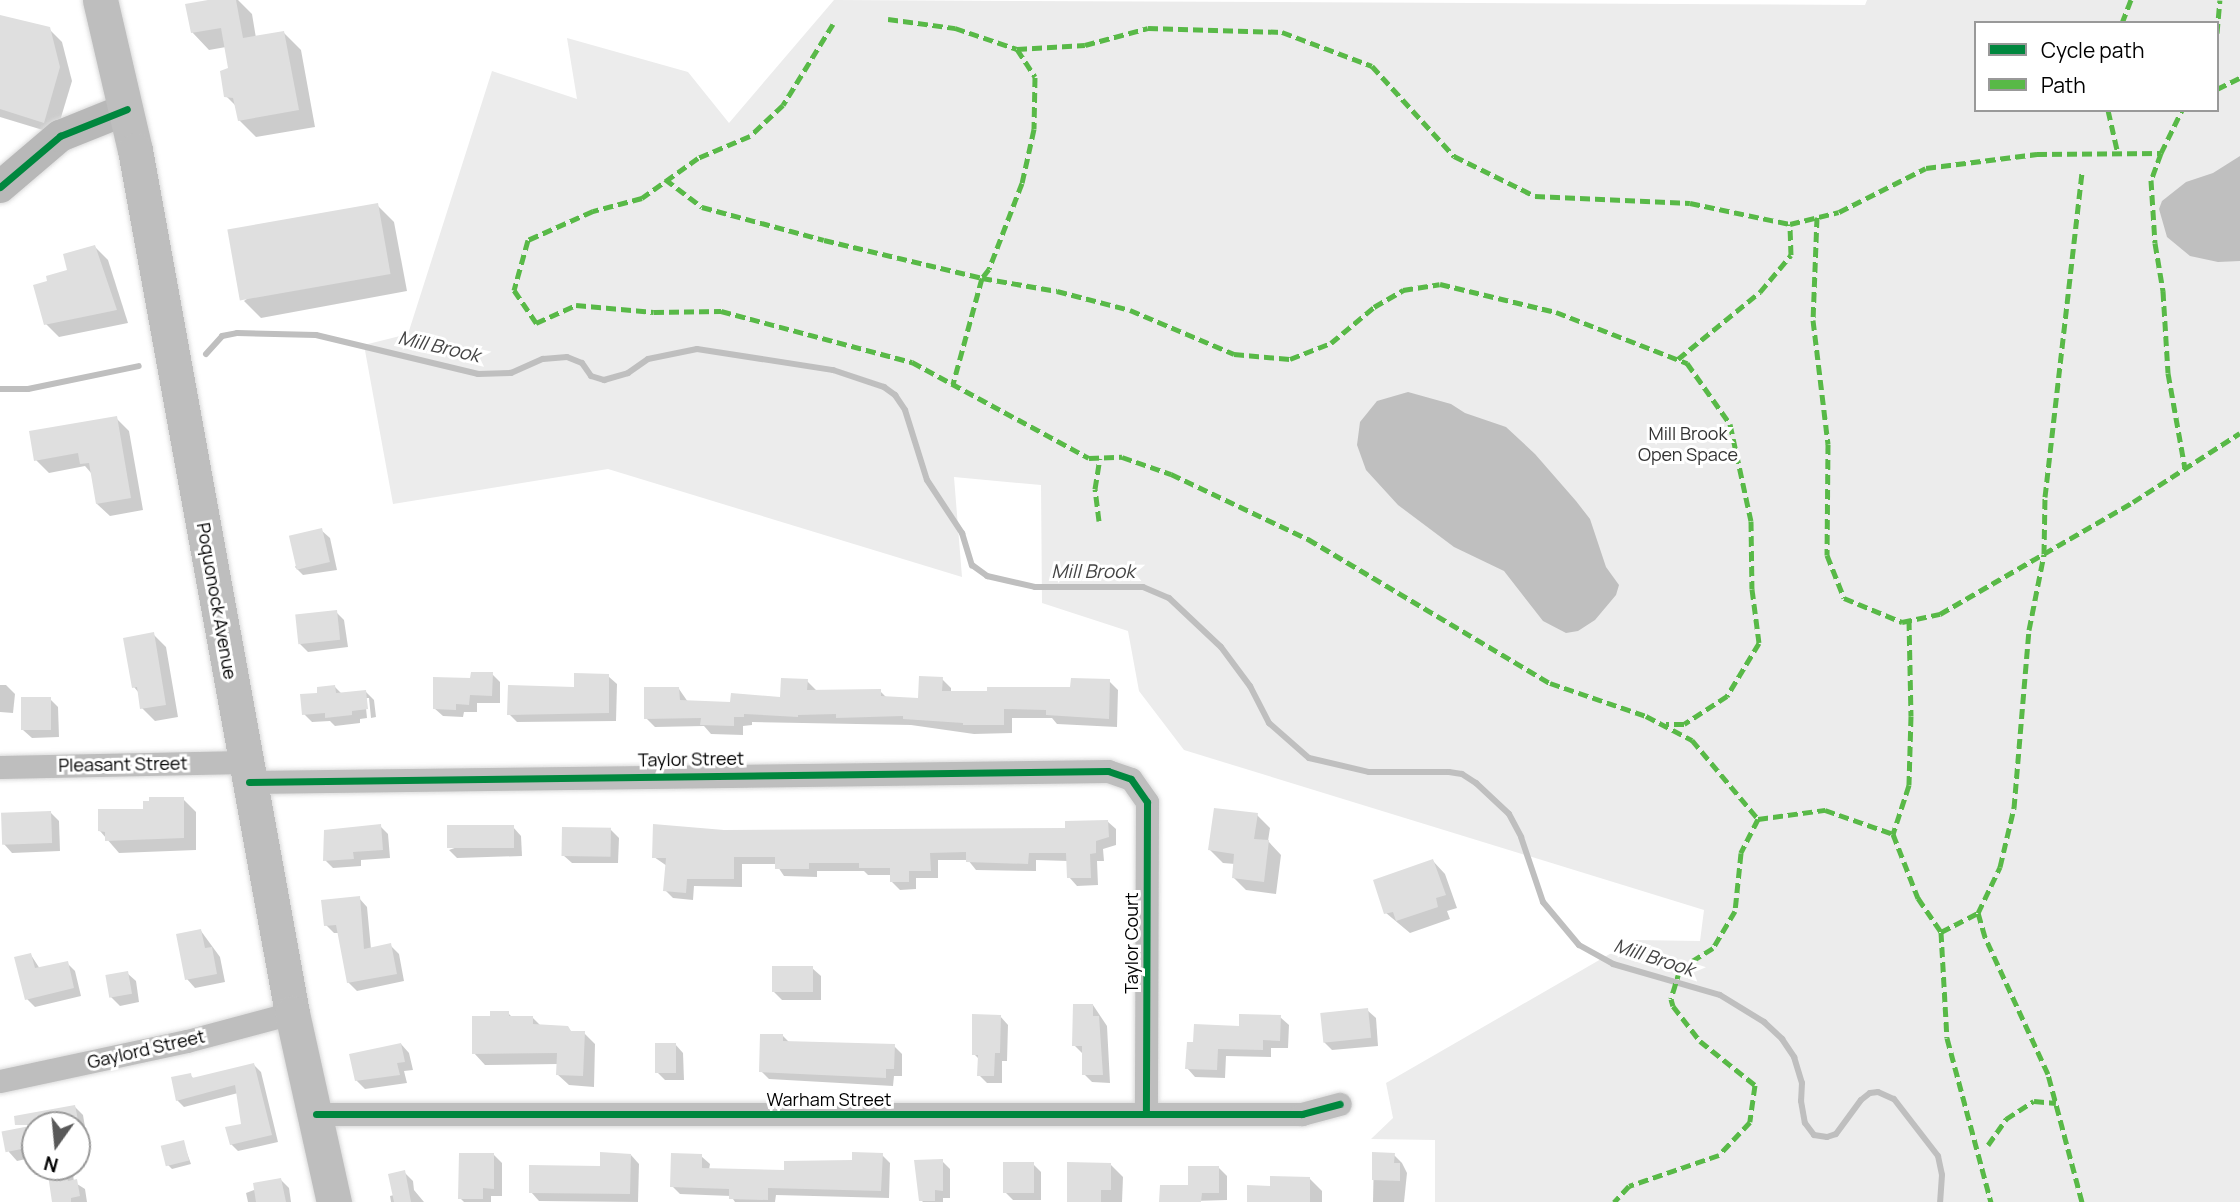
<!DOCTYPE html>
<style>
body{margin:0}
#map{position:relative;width:2240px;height:1202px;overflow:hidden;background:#fff;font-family:Manrope,sans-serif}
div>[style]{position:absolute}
.green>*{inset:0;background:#ececec}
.water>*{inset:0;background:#bfbfbf}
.shadow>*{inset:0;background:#0003}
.stream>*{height:6px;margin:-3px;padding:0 3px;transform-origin:3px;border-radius:3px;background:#bfbfbf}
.building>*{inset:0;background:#dfdfdf;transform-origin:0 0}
.roads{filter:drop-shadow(0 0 2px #dbdbdb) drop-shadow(0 0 2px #dbdbdb)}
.street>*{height:23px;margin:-11.5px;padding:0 11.5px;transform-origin:11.5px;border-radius:11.5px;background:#bebebe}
.secondary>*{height:32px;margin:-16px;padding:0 16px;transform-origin:16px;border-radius:16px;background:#b8b8b8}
.primary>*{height:35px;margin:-17.5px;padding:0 17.5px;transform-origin:17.5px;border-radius:17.5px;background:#bebebe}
.quiet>*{height:5px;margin-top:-2.5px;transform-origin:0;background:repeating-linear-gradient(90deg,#58b947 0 10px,transparent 0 15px)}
.cycleway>*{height:7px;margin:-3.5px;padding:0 3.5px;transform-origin:3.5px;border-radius:3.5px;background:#00873e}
span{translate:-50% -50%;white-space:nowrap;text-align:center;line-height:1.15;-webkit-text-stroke:6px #fff;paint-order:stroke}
.park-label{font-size:18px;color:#333}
.street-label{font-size:18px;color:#000}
.water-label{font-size:19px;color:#444;font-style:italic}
.legend{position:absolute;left:1974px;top:21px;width:245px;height:91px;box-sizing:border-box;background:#fff;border:2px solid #999;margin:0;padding:9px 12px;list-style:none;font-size:21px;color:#000}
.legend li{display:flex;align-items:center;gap:14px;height:35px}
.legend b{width:35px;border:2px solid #999}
.north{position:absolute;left:21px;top:1111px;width:70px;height:70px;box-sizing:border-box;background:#fff;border:2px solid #999;border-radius:50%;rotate:195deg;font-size:19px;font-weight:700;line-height:28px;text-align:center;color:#000}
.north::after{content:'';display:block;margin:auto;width:24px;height:32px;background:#595959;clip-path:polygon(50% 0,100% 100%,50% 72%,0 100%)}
</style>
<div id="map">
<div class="green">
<i style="clip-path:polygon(evenodd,834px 0,1865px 5px,1867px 0,2240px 0,2240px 1202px,1435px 1202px,1435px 1140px,1371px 1139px,1393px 1118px,1386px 1083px,1634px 940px,1700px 941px,1704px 910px,1184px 750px,1139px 691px,1128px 631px,1042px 603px,1041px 485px,954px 477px,962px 577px,608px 469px,393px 504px,364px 345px,408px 334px,492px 71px,577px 99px,567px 38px,688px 72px,729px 123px,834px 0,1976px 23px,2217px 23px,2217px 110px,1976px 110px,1976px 23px)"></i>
</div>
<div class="water">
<i style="clip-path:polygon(2240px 156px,2240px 261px,2218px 262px,2190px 256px,2167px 237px,2159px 209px,2162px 201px,2186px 182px,2213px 173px)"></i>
<i style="clip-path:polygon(1408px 392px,1451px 404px,1465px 413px,1506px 427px,1535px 454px,1576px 501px,1590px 519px,1606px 567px,1619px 585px,1616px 595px,1595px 620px,1578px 631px,1566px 633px,1543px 621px,1504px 571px,1454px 547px,1398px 505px,1366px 470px,1357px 445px,1360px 422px,1377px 401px)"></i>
</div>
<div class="shadow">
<i style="clip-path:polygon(218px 0,238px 0,252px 14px,256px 38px,284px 33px,301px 50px,315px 127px,256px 137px,239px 120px,237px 107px,226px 96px,230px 69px,226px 47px,209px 50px,192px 32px)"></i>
<i style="clip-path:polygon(0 27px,49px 29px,62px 42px,72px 81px,56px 134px,0 117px)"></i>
<i style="clip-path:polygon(377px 205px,394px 222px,407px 291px,261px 318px,244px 301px)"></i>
<i style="clip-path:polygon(95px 247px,108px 260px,128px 323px,59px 337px,46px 324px,70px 272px)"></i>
<i style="clip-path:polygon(116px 418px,129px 431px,143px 510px,110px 516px,97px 504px,92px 474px,85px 466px,49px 473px,36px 460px)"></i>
<i style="clip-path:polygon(321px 530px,330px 538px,337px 570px,303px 575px,295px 567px)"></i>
<i style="clip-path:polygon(336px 612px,344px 620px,348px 647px,308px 652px,300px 644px)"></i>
<i style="clip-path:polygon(153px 634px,166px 647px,178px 717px,155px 721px,142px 708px,139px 693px,134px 687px)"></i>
<i style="clip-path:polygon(492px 674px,500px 682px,500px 703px,477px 703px,477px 712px,464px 712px,463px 717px,443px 716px,434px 708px,472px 680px)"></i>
<i style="clip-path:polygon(608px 676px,617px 684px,616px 721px,517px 722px,509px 714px)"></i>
<i style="clip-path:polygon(942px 679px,951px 688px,951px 692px,1072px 689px,1109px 681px,1118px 690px,1117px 727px,1057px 724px,1052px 718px,1012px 718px,1012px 733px,974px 734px,911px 725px,752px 722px,752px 725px,743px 726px,743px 735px,711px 734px,704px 726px,655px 727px,646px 718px,679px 689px,688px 702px,732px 704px,781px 699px,807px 681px,816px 690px,880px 691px,887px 698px,919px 700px)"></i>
<i style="clip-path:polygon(0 685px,6px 685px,15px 694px,13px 713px,0 712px)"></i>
<i style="clip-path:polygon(335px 687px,342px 694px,366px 692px,374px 700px,376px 717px,371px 718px,369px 698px,365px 698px,367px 718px,360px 719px,360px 723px,335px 726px,330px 721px,312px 722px,304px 714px,319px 695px)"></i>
<i style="clip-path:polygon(50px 699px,58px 707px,59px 737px,32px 738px,23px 730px)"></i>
<i style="clip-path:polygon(183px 799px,196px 812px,196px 850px,119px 853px,100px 831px,145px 810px)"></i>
<i style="clip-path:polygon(51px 813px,59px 821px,60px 851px,12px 853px,4px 844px)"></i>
<i style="clip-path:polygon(1257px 815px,1270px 828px,1268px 841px,1281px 855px,1276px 894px,1246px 890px,1233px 877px,1235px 864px,1223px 863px,1210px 850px)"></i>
<i style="clip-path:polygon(1107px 821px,1116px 829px,1116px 845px,1103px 849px,1104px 861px,1097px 861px,1098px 885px,1077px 886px,1069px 877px,1068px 861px,1036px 860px,1036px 871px,976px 870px,968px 860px,938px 860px,938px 878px,916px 878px,916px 889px,900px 890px,892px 882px,892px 875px,868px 875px,864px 871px,817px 871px,817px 877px,784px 876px,776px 864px,742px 864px,742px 887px,694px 886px,693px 900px,673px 898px,665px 890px,667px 866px,654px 857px,724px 832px,1067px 830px)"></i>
<i style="clip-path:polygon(380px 826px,388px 834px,390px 858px,361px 860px,361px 866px,333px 868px,325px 860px)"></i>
<i style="clip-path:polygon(513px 827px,521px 836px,522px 856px,457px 858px,449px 850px)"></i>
<i style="clip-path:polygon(610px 829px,619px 838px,618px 863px,572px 863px,563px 855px)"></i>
<i style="clip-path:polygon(1433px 861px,1445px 874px,1457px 908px,1447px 911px,1450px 919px,1410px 933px,1386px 913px)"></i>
<i style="clip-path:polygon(359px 898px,367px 907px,371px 949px,390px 945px,399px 954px,404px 981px,357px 991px,348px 982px,339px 933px,334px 933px,326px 925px)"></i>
<i style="clip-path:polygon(201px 931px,220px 957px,225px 982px,195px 988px,187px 979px)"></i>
<i style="clip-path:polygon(31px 955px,40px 969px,67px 963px,75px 971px,81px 996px,35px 1007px,27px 999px)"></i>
<i style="clip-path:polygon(812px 968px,821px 976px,821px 1000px,782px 1000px,774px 992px)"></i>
<i style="clip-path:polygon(127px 973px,136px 981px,139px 1002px,120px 1006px,111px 997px)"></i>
<i style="clip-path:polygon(1093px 1005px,1107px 1026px,1110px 1083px,1092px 1082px,1084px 1074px,1082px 1053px,1074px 1045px)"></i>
<i style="clip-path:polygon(1367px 1010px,1376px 1018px,1378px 1046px,1332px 1050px,1324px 1042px)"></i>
<i style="clip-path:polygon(508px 1013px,513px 1018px,532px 1017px,541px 1026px,584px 1033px,595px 1044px,594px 1087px,569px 1085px,557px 1074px,558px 1064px,485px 1065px,474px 1053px,492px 1018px)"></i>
<i style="clip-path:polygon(1000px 1016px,1008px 1025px,1007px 1061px,1002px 1061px,1002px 1083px,987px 1083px,979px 1075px,979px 1059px,974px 1054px)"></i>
<i style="clip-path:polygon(1280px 1017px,1289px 1025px,1288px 1048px,1271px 1048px,1271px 1057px,1226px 1056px,1225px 1078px,1195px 1077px,1187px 1068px,1240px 1028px)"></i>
<i style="clip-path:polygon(783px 1036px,790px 1043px,894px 1046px,902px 1054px,902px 1076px,894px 1076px,893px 1086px,769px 1079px,761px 1071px)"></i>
<i style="clip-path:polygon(401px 1044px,409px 1053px,413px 1070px,404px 1071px,407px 1083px,365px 1089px,356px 1080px)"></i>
<i style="clip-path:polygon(675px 1044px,683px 1053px,684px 1080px,665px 1080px,657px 1072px)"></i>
<i style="clip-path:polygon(254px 1065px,261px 1072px,278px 1142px,238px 1151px,231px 1144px,243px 1125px,238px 1093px,184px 1107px,177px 1100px,190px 1075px,194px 1079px)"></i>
<i style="clip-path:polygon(75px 1107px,83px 1115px,89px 1151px,77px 1153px,77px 1125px,46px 1125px)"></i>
<i style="clip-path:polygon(35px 1127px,35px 1157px,17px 1161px,9px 1152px,5px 1133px)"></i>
<i style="clip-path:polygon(183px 1142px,191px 1164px,172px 1169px,168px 1165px)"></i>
<i style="clip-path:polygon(1374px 1154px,1394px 1155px,1402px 1163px,1407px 1173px,1404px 1202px,1373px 1202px)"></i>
<i style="clip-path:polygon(494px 1155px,502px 1163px,502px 1196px,491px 1196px,491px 1202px,464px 1202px,460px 1198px)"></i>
<i style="clip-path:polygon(631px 1155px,639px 1164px,638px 1202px,539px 1201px,531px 1192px)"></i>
<i style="clip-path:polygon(882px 1155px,890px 1163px,889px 1198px,776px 1195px,775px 1202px,735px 1202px,731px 1196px,680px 1194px,672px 1186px,701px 1156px,710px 1164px,709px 1170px,786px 1172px)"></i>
<i style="clip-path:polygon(942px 1161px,950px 1169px,950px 1198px,943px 1198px,943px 1202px,923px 1202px,921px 1200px)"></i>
<i style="clip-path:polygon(1033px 1164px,1041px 1172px,1041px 1200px,1013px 1200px,1005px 1192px)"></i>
<i style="clip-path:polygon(1110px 1164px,1123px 1177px,1122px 1202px,1069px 1202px)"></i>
<i style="clip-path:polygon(48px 1167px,72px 1167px,74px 1182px,85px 1189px,87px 1202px,54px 1202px)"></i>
<i style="clip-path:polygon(1219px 1168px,1227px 1176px,1227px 1200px,1161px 1202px)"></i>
<i style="clip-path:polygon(404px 1172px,413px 1181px,414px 1190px,424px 1202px,391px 1202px,390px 1196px,394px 1195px)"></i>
<i style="clip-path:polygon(1309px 1178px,1322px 1191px,1322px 1202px,1249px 1202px,1272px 1187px)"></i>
<i style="clip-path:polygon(281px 1180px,289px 1188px,291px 1202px,248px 1202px,246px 1193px)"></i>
</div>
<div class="stream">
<i style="left:206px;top:354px;width:24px;rotate:-48deg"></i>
<i style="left:222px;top:336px;width:15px;rotate:-11deg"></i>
<i style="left:237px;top:333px;width:79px;rotate:1.5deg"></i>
<i style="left:316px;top:335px;width:167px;rotate:13.5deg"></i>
<i style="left:478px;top:374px;width:33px;rotate:-2deg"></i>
<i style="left:511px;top:373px;width:35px;rotate:-24deg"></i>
<i style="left:543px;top:359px;width:24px;rotate:-5deg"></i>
<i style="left:567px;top:357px;width:16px;rotate:22deg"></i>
<i style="left:582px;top:363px;width:16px;rotate:55deg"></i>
<i style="left:591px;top:376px;width:14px;rotate:17deg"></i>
<i style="left:604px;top:380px;width:25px;rotate:-16deg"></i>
<i style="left:628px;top:373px;width:24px;rotate:-35deg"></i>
<i style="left:648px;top:359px;width:50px;rotate:-11.5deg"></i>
<i style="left:697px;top:349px;width:138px;rotate:8.8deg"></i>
<i style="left:833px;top:370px;width:54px;rotate:18.4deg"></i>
<i style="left:884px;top:387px;width:14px;rotate:36deg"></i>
<i style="left:895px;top:395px;width:18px;rotate:56deg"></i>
<i style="left:905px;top:410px;width:73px;rotate:72.6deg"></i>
<i style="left:927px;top:480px;width:64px;rotate:56.6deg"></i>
<i style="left:962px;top:533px;width:34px;rotate:73deg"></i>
<i style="left:972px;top:565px;width:19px;rotate:36deg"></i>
<i style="left:987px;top:576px;width:49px;rotate:12.9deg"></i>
<i style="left:1035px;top:587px;width:108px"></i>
<i style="left:1143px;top:587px;width:28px;rotate:23deg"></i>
<i style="left:1169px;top:598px;width:71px;rotate:43.3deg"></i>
<i style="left:1221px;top:647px;width:49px;rotate:53.4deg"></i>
<i style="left:1250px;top:686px;width:42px;rotate:62.8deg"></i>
<i style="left:1269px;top:723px;width:53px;rotate:41.2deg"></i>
<i style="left:1309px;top:758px;width:62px;rotate:13.1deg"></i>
<i style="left:1369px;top:772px;width:80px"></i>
<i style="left:1449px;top:772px;width:13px;rotate:9deg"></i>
<i style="left:1462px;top:774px;width:17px;rotate:33deg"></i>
<i style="left:1476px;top:783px;width:45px;rotate:43.2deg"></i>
<i style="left:1509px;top:814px;width:26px;rotate:62deg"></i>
<i style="left:1521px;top:837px;width:69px;rotate:71.3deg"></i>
<i style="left:1543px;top:902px;width:56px;rotate:50.1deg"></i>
<i style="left:1579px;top:945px;width:39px;rotate:29deg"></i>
<i style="left:1613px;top:964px;width:111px;rotate:16.2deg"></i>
<i style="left:1720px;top:995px;width:52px;rotate:31.5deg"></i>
<i style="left:1764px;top:1022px;width:25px;rotate:43deg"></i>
<i style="left:1782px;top:1039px;width:22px;rotate:56deg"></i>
<i style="left:1794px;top:1057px;width:27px;rotate:73deg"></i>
<i style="left:1802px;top:1083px;width:18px;rotate:93deg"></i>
<i style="left:1801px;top:1101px;width:22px;rotate:80deg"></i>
<i style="left:1805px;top:1123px;width:15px;rotate:53deg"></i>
<i style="left:1814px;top:1135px;width:13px;rotate:9deg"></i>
<i style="left:1827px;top:1137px;width:9px;rotate:-18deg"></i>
<i style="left:1836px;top:1134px;width:42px;rotate:-53.7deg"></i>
<i style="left:1861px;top:1100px;width:11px;rotate:-38deg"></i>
<i style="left:1870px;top:1093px;width:8px;rotate:-7deg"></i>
<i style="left:1878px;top:1092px;width:17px;rotate:24deg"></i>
<i style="left:1894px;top:1099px;width:72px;rotate:52.3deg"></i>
<i style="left:1938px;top:1156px;width:19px;rotate:78deg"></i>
<i style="left:1942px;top:1175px;width:27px;rotate:94deg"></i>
<i style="left:0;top:389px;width:28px"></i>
<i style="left:28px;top:389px;width:113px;rotate:-11.7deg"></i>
</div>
<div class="building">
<i style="clip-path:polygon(208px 0,236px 0,243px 38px,284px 31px,299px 110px,238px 121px,233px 98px,224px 97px,220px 71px,228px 68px,221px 28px,191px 33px,185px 4px)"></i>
<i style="clip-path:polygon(0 15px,50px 27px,60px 67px,44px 123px,0 109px)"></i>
<i style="left:378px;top:203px;width:72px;height:153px;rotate:80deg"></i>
<i style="clip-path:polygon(95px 245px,117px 310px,44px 325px,33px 285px,47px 281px,46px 276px,67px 270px,63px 254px)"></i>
<i style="clip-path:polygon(117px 416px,131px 498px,96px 504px,89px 463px,80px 464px,78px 453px,34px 461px,29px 431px)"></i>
<i style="left:322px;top:528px;width:35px;height:34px;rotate:77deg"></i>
<i style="left:337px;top:610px;width:30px;height:42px;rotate:84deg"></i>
<i style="clip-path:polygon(154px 632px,166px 705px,140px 709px,137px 687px,132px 688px,123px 638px)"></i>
<i style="clip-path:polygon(471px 672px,493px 672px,492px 696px,470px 695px,469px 705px,456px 704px,456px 710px,433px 709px,433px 677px,470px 678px)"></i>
<i style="clip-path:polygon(574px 673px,609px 674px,609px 713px,507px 715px,508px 685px,574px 687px)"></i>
<i style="clip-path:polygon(919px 676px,943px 677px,942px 691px,987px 691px,987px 687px,1070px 687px,1071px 678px,1110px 679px,1109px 719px,1046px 715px,1046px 710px,1004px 709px,1004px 725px,963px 725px,963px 723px,903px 719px,903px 716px,836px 718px,836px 714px,798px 715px,798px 717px,744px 714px,744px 717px,734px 717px,734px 726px,700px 725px,701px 718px,644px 719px,644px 687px,679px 687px,680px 700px,730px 702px,731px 693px,780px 697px,781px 678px,808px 679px,807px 690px,881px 689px,881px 696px,918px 698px)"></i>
<i style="clip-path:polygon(335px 685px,336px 693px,366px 690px,368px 709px,352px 711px,352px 715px,325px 718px,325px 713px,302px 715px,300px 694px,317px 693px,317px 687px)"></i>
<i style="left:51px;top:697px;width:33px;height:30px;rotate:90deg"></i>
<i style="clip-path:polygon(149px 797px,184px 797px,184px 838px,105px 841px,105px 832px,98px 831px,98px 809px,143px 809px,143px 801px,149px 801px)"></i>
<i style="clip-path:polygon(1214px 808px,1258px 813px,1254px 839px,1269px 840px,1264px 882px,1232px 878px,1234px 854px,1208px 850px)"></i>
<i style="left:51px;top:811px;width:32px;height:50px;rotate:88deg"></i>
<i style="clip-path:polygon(1108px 820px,1109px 837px,1096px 841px,1096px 853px,1090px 854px,1091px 878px,1067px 878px,1066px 853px,1029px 853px,1028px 864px,966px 862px,966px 852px,930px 853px,931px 871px,909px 871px,909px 882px,890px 882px,890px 868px,859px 868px,859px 863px,809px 863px,809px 869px,775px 869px,775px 857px,734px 857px,734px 879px,687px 879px,686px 893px,663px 891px,666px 858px,652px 858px,653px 824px,724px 830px,1065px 828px,1065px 821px)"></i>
<i style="clip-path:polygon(381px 824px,383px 850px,353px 852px,354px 859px,323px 861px,324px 830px)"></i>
<i style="left:514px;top:825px;width:23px;height:67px;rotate:90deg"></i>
<i style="left:562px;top:827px;width:49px;height:29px;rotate:1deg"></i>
<i style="clip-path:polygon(1433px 859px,1446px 895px,1436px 898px,1438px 907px,1396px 921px,1393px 912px,1384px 914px,1373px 880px)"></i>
<i style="clip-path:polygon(360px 896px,364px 949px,391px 943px,397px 974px,347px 983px,336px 925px,324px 926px,321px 900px)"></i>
<i style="clip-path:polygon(201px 929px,205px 948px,212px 947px,217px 974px,185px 980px,176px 934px)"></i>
<i style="clip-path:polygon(31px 953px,35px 968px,68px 961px,74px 988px,25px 1000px,14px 957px)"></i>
<i style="left:772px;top:966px;width:41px;height:26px"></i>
<i style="left:128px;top:971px;width:23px;height:23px;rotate:80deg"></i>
<i style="clip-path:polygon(1073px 1004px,1093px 1004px,1093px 1016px,1099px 1016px,1103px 1075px,1082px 1075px,1082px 1046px,1072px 1046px)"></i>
<i style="left:1368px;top:1008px;width:30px;height:48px;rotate:84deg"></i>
<i style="clip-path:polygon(490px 1011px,509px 1011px,509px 1016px,533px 1016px,533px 1024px,568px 1026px,571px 1031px,585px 1031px,583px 1076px,556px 1075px,557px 1053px,472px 1054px,472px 1016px,490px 1016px)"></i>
<i style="clip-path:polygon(972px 1014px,1001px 1015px,1000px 1053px,995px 1053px,994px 1076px,977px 1076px,978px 1055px,972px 1055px)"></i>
<i style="clip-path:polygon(1239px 1014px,1281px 1015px,1280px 1041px,1263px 1040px,1263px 1050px,1218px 1049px,1217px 1070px,1185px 1069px,1187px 1042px,1193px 1042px,1194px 1024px,1239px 1026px)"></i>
<i style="clip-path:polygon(760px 1034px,783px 1034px,783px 1041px,895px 1044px,894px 1069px,886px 1069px,886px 1078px,759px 1072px)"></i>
<i style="clip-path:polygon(401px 1043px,405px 1062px,397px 1063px,400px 1075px,355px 1081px,349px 1054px)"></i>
<i style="left:655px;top:1043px;width:21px;height:30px"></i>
<i style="clip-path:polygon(254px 1063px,272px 1135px,230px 1145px,225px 1127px,241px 1124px,235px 1085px,176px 1101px,171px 1077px,191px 1073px,192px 1078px)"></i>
<i style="clip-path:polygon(75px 1105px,79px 1125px,15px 1125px,14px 1116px)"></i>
<i style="left:30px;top:1126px;width:21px;height:29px;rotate:79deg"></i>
<i style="left:184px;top:1140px;width:21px;height:24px;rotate:76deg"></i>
<i style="clip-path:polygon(600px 1152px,631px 1154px,630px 1194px,529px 1193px,529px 1165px,600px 1166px)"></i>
<i style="clip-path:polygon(852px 1152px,883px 1153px,881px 1191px,768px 1188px,768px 1200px,729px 1199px,729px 1189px,670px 1187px,671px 1153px,702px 1154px,702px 1168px,784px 1170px,784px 1161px,852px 1160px)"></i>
<i style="clip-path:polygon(1372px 1152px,1395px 1153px,1394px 1163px,1400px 1163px,1400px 1181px,1372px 1180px)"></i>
<i style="clip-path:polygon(459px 1153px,494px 1153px,494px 1189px,483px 1188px,483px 1199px,458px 1199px)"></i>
<i style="clip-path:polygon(943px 1159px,943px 1191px,935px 1190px,935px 1201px,919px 1201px,914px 1160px)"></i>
<i style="left:1003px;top:1162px;width:31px;height:31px"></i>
<i style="clip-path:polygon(1067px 1162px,1111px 1163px,1111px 1190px,1101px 1190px,1101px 1202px,1067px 1202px)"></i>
<i style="clip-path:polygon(1188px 1166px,1219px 1166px,1219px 1193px,1202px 1193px,1201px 1202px,1159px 1202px,1160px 1185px,1188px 1185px)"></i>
<i style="clip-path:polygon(405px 1170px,411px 1202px,394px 1202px,388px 1174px)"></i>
<i style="clip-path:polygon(66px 1171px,68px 1181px,77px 1179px,80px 1196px,71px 1198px,71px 1202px,52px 1202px,48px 1175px)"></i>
<i style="clip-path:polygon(1270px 1176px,1310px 1177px,1310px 1202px,1247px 1202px,1247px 1185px,1270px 1186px)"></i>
<i style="clip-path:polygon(281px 1178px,286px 1202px,256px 1202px,253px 1183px)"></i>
</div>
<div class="roads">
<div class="street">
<i style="left:0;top:767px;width:245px;rotate:-1.2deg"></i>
<i style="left:249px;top:782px;width:859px;rotate:-0.73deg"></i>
<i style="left:1108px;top:771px;width:24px;rotate:19deg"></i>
<i style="left:1131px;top:779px;width:28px;rotate:55deg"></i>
<i style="left:1147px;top:802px;width:311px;rotate:90.2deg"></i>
<i style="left:0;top:1081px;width:191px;rotate:-12.1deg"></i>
<i style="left:187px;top:1041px;width:109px;rotate:-14.9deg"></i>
<i style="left:316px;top:1114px;width:986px"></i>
<i style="left:1302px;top:1114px;width:39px;rotate:-15deg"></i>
</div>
<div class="secondary">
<i style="left:0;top:187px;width:79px;rotate:-40.4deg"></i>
<i style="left:60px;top:136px;width:72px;rotate:-21.9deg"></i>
</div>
<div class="primary">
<i style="left:100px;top:0;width:154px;rotate:76.9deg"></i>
<i style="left:135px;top:150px;width:877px;rotate:79.69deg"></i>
<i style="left:292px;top:1013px;width:194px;rotate:77.5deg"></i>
</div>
</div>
<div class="quiet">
<i style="left:888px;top:19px;width:68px;rotate:7.7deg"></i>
<i style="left:955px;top:28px;width:65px;rotate:18.7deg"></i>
<i style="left:1017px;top:49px;width:33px;rotate:57deg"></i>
<i style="left:1035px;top:77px;width:52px;rotate:91.1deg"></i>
<i style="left:1034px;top:129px;width:55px;rotate:102.5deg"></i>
<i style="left:1022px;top:183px;width:92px;rotate:111deg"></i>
<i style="left:989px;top:269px;width:11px;rotate:128deg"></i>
<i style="left:982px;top:278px;width:110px;rotate:105.3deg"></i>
<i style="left:2122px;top:23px;width:25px;rotate:-69deg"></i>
<i style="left:833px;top:24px;width:95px;rotate:121.7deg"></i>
<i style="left:783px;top:105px;width:45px;rotate:136.8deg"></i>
<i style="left:750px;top:136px;width:56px;rotate:157.1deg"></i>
<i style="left:698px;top:158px;width:69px;rotate:144.5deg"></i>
<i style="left:642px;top:198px;width:51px;rotate:165.1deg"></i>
<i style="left:593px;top:211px;width:71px;rotate:156deg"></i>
<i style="left:528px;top:240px;width:52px;rotate:105.6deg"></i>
<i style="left:514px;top:290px;width:40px;rotate:56deg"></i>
<i style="left:536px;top:323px;width:44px;rotate:-24.2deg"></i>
<i style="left:576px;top:305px;width:78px;rotate:5.1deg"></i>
<i style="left:654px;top:312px;width:67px;rotate:-0.9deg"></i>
<i style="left:721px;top:311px;width:198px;rotate:15deg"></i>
<i style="left:912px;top:362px;width:201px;rotate:28.5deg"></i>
<i style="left:1089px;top:458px;width:33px;rotate:-2deg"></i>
<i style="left:1122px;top:457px;width:52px;rotate:19.1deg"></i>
<i style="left:1171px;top:474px;width:152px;rotate:25.4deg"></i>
<i style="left:1308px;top:539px;width:282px;rotate:30.8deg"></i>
<i style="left:1550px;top:683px;width:102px;rotate:19deg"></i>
<i style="left:1646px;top:716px;width:52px;rotate:27.6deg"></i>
<i style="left:1692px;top:740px;width:103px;rotate:50.1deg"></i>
<i style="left:1758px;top:819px;width:38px;rotate:117deg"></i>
<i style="left:1741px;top:853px;width:58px;rotate:95.9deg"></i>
<i style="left:1735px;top:911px;width:43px;rotate:120.7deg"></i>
<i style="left:1713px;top:948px;width:39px;rotate:148deg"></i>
<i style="left:1680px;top:969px;width:31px;rotate:107deg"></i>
<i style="left:1671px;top:999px;width:7px;rotate:74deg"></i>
<i style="left:1673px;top:1006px;width:44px;rotate:52.4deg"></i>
<i style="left:1700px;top:1041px;width:70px;rotate:38.7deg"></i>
<i style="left:1755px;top:1085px;width:37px;rotate:98deg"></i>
<i style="left:1750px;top:1122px;width:45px;rotate:133.2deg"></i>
<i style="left:1719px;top:1155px;width:95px;rotate:161deg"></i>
<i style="left:1629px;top:1186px;width:22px;rotate:133deg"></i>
<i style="left:2217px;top:33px;width:33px;rotate:-85deg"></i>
<i style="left:1017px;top:49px;width:68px;rotate:-3.4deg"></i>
<i style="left:1085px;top:45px;width:65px;rotate:-15.1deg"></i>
<i style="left:1148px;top:28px;width:134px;rotate:1.7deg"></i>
<i style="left:1282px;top:32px;width:96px;rotate:20.7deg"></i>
<i style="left:1372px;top:66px;width:122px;rotate:47.7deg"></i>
<i style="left:1454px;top:156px;width:90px;rotate:26.3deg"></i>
<i style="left:1535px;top:196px;width:155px;rotate:2.6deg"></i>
<i style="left:1690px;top:203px;width:102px;rotate:11.9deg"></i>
<i style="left:1790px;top:224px;width:50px;rotate:-13.8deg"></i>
<i style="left:1839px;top:212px;width:97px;rotate:-26.8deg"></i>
<i style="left:1926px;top:168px;width:112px;rotate:-7.2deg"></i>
<i style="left:2037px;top:154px;width:124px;rotate:-0.5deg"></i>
<i style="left:2161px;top:153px;width:48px;rotate:-64deg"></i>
<i style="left:2217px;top:89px;width:25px;rotate:-26deg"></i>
<i style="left:2108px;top:110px;width:45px;rotate:77.2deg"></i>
<i style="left:2161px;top:153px;width:29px;rotate:110deg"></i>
<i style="left:2151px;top:180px;width:63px;rotate:86.4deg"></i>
<i style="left:2155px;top:243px;width:49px;rotate:80.5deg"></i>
<i style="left:2163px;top:291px;width:82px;rotate:86.5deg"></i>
<i style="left:2168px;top:373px;width:97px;rotate:79.9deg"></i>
<i style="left:665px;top:179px;width:46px;rotate:37.1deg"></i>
<i style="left:702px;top:207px;width:126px;rotate:15.1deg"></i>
<i style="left:824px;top:240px;width:163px;rotate:13.5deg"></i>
<i style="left:982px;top:278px;width:76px;rotate:9.8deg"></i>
<i style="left:1057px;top:291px;width:75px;rotate:14.6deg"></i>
<i style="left:1130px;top:310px;width:113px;rotate:22.9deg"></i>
<i style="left:1234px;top:354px;width:56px;rotate:5.1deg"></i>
<i style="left:1290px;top:359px;width:44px;rotate:-21.3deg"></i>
<i style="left:1331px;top:343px;width:56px;rotate:-39.9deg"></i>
<i style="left:1374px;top:307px;width:34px;rotate:-30deg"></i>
<i style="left:1403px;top:290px;width:37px;rotate:-9deg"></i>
<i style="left:1440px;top:284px;width:119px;rotate:13.6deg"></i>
<i style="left:1556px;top:312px;width:141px;rotate:21.3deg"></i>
<i style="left:1687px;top:363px;width:75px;rotate:54.8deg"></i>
<i style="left:1730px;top:424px;width:99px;rotate:77.8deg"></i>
<i style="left:1751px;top:521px;width:68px;rotate:89.2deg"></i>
<i style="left:1752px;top:589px;width:54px;rotate:82.6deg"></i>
<i style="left:1759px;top:643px;width:62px;rotate:121.1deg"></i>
<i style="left:1727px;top:696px;width:51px;rotate:146.9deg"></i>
<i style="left:1684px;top:724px;width:18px;rotate:180deg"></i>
<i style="left:1817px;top:217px;width:103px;rotate:92.2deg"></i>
<i style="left:1813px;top:320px;width:125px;rotate:83.1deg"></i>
<i style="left:1828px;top:444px;width:111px;rotate:90.5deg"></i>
<i style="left:1827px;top:555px;width:46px;rotate:68.4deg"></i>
<i style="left:1844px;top:598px;width:63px;rotate:22.5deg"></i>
<i style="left:1902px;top:622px;width:39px;rotate:-12deg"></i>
<i style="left:1940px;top:614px;width:223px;rotate:-30.1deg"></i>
<i style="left:2133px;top:502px;width:127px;rotate:-32.8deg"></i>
<i style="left:1678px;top:359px;width:106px;rotate:-39.3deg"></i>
<i style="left:1760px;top:292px;width:48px;rotate:-50deg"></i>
<i style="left:1791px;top:255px;width:31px;rotate:-92deg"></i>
<i style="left:1099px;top:521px;width:32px;rotate:-97deg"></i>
<i style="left:1095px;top:489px;width:31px;rotate:-81deg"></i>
<i style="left:1909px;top:620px;width:96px;rotate:88.8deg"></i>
<i style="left:1911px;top:716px;width:69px;rotate:91.7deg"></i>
<i style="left:1909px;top:785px;width:52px;rotate:108.1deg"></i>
<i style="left:1893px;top:834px;width:69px;rotate:68.7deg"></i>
<i style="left:1918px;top:898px;width:41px;rotate:55.9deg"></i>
<i style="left:1941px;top:932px;width:42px;rotate:-27.2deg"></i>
<i style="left:1758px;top:819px;width:68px;rotate:-7.7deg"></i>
<i style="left:1825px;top:810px;width:72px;rotate:19.4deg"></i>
<i style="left:1941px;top:932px;width:106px;rotate:86.8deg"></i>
<i style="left:1947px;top:1038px;width:170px;rotate:75deg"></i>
<i style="left:1988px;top:1145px;width:32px;rotate:-55deg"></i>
<i style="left:2006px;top:1119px;width:33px;rotate:-33deg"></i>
<i style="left:2034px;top:1101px;width:22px;rotate:5deg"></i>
<i style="left:2082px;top:1202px;width:132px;rotate:-104.9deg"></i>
<i style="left:2048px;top:1074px;width:151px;rotate:-114.7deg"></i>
<i style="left:1985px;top:937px;width:25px;rotate:-106deg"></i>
<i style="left:1978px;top:913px;width:51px;rotate:-64.4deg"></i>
<i style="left:2000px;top:867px;width:61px;rotate:-76.7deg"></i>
<i style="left:2014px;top:808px;width:179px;rotate:-85.2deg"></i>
<i style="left:2029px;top:630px;width:77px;rotate:-78.8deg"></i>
<i style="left:2044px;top:554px;width:57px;rotate:-89deg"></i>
<i style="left:2045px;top:497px;width:326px;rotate:-83.5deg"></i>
</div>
<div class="cycleway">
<i style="left:0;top:187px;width:79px;rotate:-40.4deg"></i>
<i style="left:60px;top:136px;width:72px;rotate:-21.9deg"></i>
<i style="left:249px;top:782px;width:859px;rotate:-0.73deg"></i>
<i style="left:1108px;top:771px;width:24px;rotate:19deg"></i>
<i style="left:1131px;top:779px;width:28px;rotate:55deg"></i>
<i style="left:1147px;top:802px;width:311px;rotate:90.2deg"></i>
<i style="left:316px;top:1114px;width:986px"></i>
<i style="left:1302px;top:1114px;width:39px;rotate:-15deg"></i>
</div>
<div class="park-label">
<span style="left:1688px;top:444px">Mill Brook<br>Open Space</span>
</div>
<div class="street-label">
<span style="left:217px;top:601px;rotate:80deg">Poquonock Avenue</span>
<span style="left:691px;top:759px;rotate:-1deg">Taylor Street</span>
<span style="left:123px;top:764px;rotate:-1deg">Pleasant Street</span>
<span style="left:1131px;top:943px;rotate:-90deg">Taylor Court</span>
<span style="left:146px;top:1049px;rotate:-13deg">Gaylord Street</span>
<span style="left:829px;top:1099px">Warham Street</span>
</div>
<div class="water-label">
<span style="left:439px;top:347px;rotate:13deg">Mill Brook</span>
<span style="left:1093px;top:572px">Mill Brook</span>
<span style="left:1654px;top:958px;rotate:18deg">Mill Brook</span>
</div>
<ul class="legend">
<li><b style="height:9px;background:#00873e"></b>Cycle path</li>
<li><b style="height:9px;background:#58b947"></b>Path</li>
</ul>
<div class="north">N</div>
</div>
